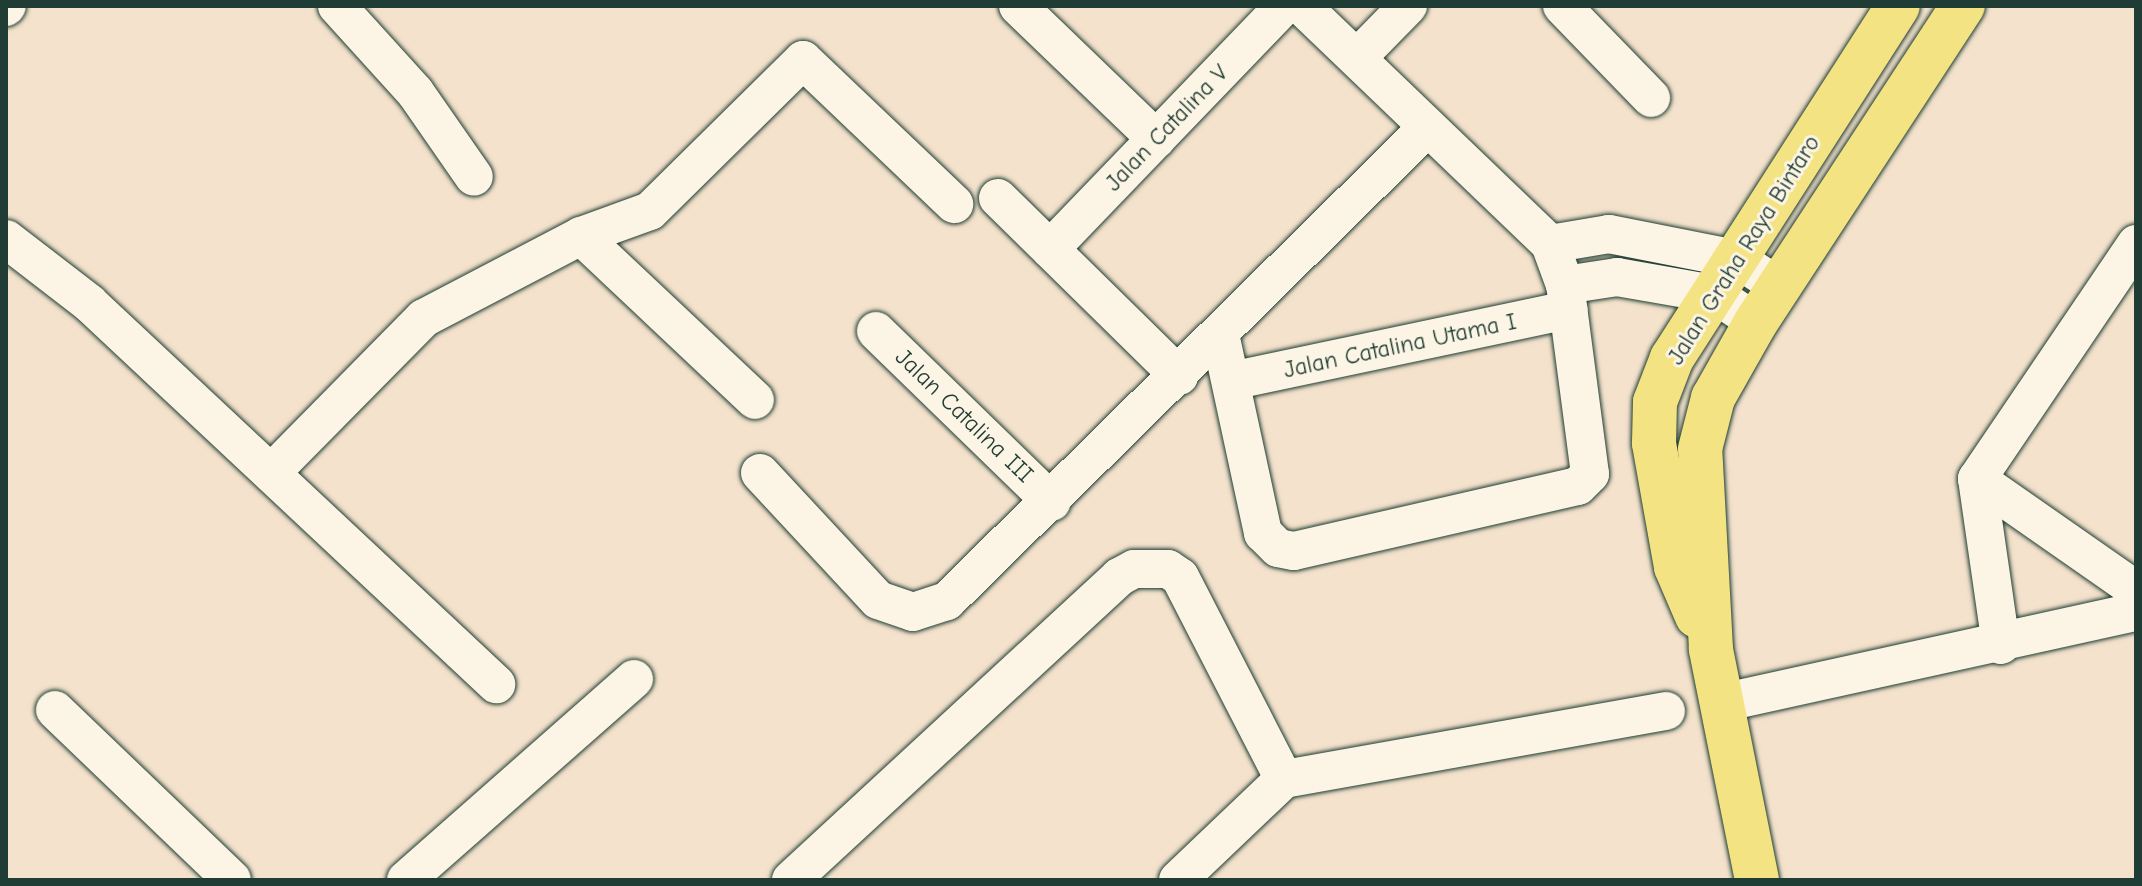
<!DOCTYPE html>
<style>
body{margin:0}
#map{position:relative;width:2142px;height:886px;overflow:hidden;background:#f4e2cc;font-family:"Comic Neue",sans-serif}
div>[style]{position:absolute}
.roads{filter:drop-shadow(0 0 2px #1f3d34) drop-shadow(0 0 2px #1f3d34)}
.minor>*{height:38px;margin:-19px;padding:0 19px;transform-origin:19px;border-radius:19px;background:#fcf5e5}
.major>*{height:44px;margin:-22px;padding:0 22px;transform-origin:22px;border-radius:22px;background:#f4e382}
span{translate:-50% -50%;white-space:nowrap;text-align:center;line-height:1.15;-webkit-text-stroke:6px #fcf5e5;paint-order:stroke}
.street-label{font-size:24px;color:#1f3d34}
.frame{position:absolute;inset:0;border:8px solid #1f3d34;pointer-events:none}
</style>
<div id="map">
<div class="roads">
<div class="minor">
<i style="left:337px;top:6px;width:116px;rotate:47.8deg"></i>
<i style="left:415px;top:92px;width:103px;rotate:55.2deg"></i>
<i style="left:1018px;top:6px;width:192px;rotate:43.9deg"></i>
<i style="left:1562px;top:6px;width:128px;rotate:45.9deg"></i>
<i style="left:6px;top:7px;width:1px;rotate:-45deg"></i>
<i style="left:1357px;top:58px;width:73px;rotate:-45.6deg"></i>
<i style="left:998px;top:198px;width:254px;rotate:44.5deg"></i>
<i style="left:581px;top:236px;width:239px;rotate:43.3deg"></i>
<i style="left:6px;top:239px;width:105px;rotate:37.6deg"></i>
<i style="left:89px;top:303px;width:558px;rotate:43.11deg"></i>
<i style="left:1550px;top:244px;width:60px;rotate:-9.6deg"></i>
<i style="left:1609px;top:234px;width:130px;rotate:11.1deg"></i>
<i style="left:1737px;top:259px;width:49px;rotate:33.4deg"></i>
<i style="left:1050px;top:249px;width:337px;rotate:-46.1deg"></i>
<i style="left:1565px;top:285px;width:53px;rotate:-8.7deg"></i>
<i style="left:1617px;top:277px;width:98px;rotate:9.9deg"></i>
<i style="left:1714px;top:294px;width:50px;rotate:33.7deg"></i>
<i style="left:876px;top:331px;width:245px;rotate:44.2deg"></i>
<i style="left:1220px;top:334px;width:204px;rotate:77.8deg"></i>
<i style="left:1263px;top:533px;width:21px;rotate:45deg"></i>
<i style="left:1278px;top:548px;width:16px;rotate:11deg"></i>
<i style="left:1294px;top:551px;width:291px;rotate:-12.9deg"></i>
<i style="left:1578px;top:486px;width:17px;rotate:-45deg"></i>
<i style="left:1590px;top:474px;width:191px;rotate:-97.5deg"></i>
<i style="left:1565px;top:285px;width:44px;rotate:-110.1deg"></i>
<i style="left:1550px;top:244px;width:344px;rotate:-136.2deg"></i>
<i style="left:1231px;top:381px;width:345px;rotate:-11.9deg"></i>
<i style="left:273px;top:471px;width:215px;rotate:-45.4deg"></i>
<i style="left:424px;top:318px;width:177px;rotate:-27.6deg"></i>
<i style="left:581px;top:236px;width:73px;rotate:-19.9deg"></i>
<i style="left:650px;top:211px;width:215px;rotate:-44.6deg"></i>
<i style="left:803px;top:60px;width:209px;rotate:43.6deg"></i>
<i style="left:760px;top:473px;width:173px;rotate:47.1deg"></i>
<i style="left:878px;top:600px;width:37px;rotate:19deg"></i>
<i style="left:913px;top:612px;width:36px;rotate:-18deg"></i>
<i style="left:947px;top:601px;width:675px;rotate:-44.58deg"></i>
<i style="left:1977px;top:479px;width:194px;rotate:34.9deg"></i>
<i style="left:2001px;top:645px;width:168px;rotate:-98.2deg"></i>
<i style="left:1977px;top:479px;width:284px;rotate:-55.9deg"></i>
<i style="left:1721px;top:703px;width:425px;rotate:-12.4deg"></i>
<i style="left:55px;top:710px;width:245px;rotate:43.8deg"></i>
<i style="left:406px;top:880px;width:304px;rotate:-41.4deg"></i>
<i style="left:791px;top:880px;width:447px;rotate:-42.7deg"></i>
<i style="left:1119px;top:577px;width:17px;rotate:-28deg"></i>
<i style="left:1134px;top:569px;width:34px"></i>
<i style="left:1168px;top:569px;width:14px;rotate:34deg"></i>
<i style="left:1180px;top:577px;width:227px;rotate:62.8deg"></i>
<i style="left:1178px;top:880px;width:146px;rotate:-43.6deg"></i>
<i style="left:1284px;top:779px;width:388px;rotate:-10.1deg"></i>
</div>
<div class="major">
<i style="left:1697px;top:616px;width:53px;rotate:-113.2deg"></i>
<i style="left:1676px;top:567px;width:126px;rotate:-100.1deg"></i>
<i style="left:1654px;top:443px;width:41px;rotate:-88.6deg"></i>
<i style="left:1655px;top:402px;width:47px;rotate:-68.9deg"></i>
<i style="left:1672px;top:358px;width:418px;rotate:-57.3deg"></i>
<i style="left:1757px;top:880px;width:236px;rotate:-101.3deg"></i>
<i style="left:1711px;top:649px;width:200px;rotate:-93.1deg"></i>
<i style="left:1700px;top:449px;width:53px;rotate:-75.7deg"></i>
<i style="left:1713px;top:398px;width:87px;rotate:-60.5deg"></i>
<i style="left:1756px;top:322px;width:378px;rotate:-56.8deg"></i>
</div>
</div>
<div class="street-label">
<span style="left:1167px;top:128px;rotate:-46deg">Jalan Catalina V</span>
<span style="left:1744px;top:250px;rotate:-58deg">Jalan Graha Raya Bintaro</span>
<span style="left:1400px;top:346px;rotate:-12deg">Jalan Catalina Utama I</span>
<span style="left:964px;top:416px;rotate:44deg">Jalan Catalina III</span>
</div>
<div class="frame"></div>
</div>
